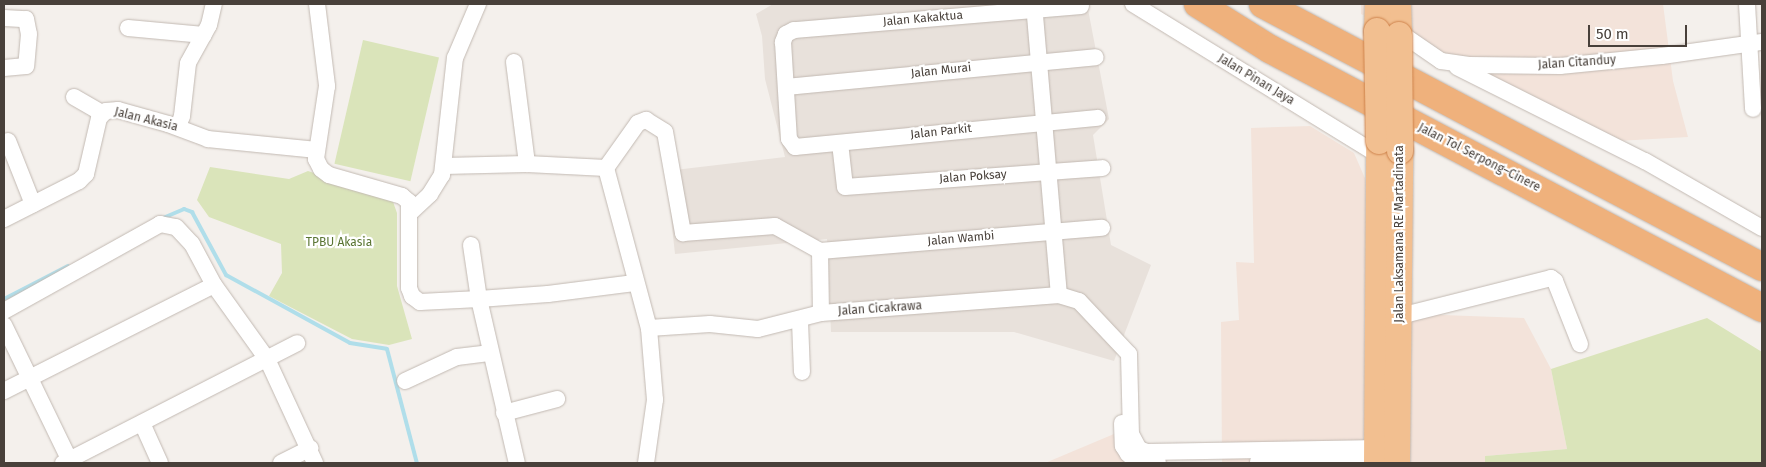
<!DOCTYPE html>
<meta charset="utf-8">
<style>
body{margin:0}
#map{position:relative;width:1766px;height:467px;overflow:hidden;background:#f4f0ec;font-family:"Fira Sans",sans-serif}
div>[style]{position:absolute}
.residential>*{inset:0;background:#e8e1db}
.commercial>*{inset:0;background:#f3e3da}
.green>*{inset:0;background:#dae4ba;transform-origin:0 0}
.stream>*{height:4px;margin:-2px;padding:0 2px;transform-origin:2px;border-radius:2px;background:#b0deea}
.roads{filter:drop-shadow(0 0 1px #c2b9b2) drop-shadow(0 0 1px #c2b9b2)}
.minor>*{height:16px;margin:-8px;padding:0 8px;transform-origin:8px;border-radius:8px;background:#fff}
.trunk>*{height:26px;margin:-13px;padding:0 13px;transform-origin:13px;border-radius:13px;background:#f2bf90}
.motorway>*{height:28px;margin:-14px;padding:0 14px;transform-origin:14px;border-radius:14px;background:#efb17c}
.bridges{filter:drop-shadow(0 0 1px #ce834c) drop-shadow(0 0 1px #ce834c)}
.trunk-bridge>*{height:26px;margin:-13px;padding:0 13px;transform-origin:13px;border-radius:13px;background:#f2bf90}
span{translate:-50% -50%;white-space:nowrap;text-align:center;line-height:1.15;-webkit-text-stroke:4.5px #fff;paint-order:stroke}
.street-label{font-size:12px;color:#48403a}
.park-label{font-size:12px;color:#5a7533}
.frame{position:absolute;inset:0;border:5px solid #48403a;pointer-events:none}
.scale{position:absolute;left:1588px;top:25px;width:99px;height:22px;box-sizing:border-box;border:2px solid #48403a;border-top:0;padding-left:6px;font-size:15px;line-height:18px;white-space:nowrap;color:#48403a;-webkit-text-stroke:4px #fff;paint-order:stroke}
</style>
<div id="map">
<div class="residential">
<i style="clip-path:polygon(773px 4px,1087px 4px,1109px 119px,1093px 135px,1111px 245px,1151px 265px,1114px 361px,1014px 332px,831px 332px,827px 239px,675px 254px,666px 171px,785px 157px,765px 79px,762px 36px,756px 14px)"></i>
</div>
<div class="commercial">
<i style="clip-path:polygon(1361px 4px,1663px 4px,1673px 81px,1688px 137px,1600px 142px,1361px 14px)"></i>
<i style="clip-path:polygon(1310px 126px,1354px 153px,1387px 229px,1388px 313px,1524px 318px,1551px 369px,1567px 449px,1485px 456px,1485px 463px,1222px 463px,1221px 322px,1239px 320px,1236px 262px,1254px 263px,1251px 128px)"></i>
<i style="clip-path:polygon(1114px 434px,1123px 460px,1127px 463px,1045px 463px)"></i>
</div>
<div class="green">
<i style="left:363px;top:40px;width:78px;height:127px;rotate:13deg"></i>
<i style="clip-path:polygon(210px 167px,289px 179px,308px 171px,392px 199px,397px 213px,397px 286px,412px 339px,389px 345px,352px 339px,269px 296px,282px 273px,281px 244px,209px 217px,197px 200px)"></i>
<i style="clip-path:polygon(1707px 318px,1762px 352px,1762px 463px,1485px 463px,1485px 456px,1567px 449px,1551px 369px)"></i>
</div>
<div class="stream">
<i style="left:163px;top:218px;width:23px;rotate:-23deg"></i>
<i style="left:184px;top:209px;width:9px;rotate:21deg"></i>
<i style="left:192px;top:212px;width:72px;rotate:61.6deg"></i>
<i style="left:226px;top:275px;width:141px;rotate:28.7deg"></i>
<i style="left:350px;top:343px;width:37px;rotate:9deg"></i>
<i style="left:387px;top:349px;width:118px;rotate:75.3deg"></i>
<i style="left:4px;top:299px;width:72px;rotate:-27.3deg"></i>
</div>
<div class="roads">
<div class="minor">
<i style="left:317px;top:4px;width:83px;rotate:83deg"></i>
<i style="left:327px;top:86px;width:74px;rotate:98.6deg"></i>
<i style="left:316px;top:159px;width:11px;rotate:63deg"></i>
<i style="left:321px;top:169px;width:10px;rotate:37deg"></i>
<i style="left:329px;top:175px;width:76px;rotate:16deg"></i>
<i style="left:402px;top:196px;width:9px;rotate:41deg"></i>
<i style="left:409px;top:202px;width:86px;rotate:90deg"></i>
<i style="left:409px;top:288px;width:9px;rotate:69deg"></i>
<i style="left:412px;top:296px;width:10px;rotate:37deg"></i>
<i style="left:420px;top:302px;width:59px;rotate:-2.9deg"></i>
<i style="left:479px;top:299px;width:69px;rotate:-4.1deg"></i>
<i style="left:548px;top:294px;width:87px;rotate:-7.3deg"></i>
<i style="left:1034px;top:4px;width:292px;rotate:85.1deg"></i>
<i style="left:1133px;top:4px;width:290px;rotate:31.6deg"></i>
<i style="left:1747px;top:4px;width:105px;rotate:86.7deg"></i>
<i style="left:1081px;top:6px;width:288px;rotate:175.2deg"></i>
<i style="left:794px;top:30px;width:9px;rotate:153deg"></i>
<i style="left:786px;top:34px;width:9px;rotate:111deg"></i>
<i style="left:783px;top:42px;width:97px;rotate:86.5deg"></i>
<i style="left:789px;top:139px;width:10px;rotate:53deg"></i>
<i style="left:795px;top:147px;width:304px;rotate:-5.5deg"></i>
<i style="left:4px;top:18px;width:22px;rotate:3deg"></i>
<i style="left:26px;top:19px;width:15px;rotate:79deg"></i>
<i style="left:29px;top:34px;width:32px;rotate:95deg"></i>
<i style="left:26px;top:66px;width:22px;rotate:175deg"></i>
<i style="left:128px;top:28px;width:76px;rotate:5.3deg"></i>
<i style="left:1399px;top:32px;width:51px;rotate:34.6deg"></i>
<i style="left:1441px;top:61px;width:28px;rotate:8deg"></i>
<i style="left:1469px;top:65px;width:91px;rotate:0.6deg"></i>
<i style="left:1560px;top:66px;width:102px;rotate:-5.6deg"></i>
<i style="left:1662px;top:56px;width:101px;rotate:-8deg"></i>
<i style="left:514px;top:62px;width:103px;rotate:82.7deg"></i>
<i style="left:1457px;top:67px;width:210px;rotate:26.6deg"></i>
<i style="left:1645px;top:161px;width:135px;rotate:29.8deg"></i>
<i style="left:786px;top:87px;width:311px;rotate:-5.5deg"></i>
<i style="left:74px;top:97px;width:32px;rotate:30deg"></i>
<i style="left:178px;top:127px;width:12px;rotate:-70deg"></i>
<i style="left:182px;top:116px;width:53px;rotate:-83.5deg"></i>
<i style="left:188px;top:63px;width:43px;rotate:-61.1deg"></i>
<i style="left:209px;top:25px;width:22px;rotate:-77deg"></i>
<i style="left:8px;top:141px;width:68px;rotate:68.4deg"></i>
<i style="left:840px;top:143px;width:44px;rotate:83.5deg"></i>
<i style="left:845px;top:187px;width:258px;rotate:-4.2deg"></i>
<i style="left:444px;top:166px;width:83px;rotate:-1.4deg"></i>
<i style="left:527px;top:164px;width:79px;rotate:2.9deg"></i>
<i style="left:606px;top:168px;width:166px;rotate:75deg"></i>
<i style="left:649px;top:328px;width:61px;rotate:-3.8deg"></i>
<i style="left:710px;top:324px;width:48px;rotate:5.9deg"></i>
<i style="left:758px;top:329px;width:65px;rotate:-14.3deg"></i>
<i style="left:821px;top:313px;width:239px;rotate:-4.3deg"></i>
<i style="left:1059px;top:295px;width:21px;rotate:17deg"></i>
<i style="left:1079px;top:301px;width:73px;rotate:46.7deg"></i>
<i style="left:1129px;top:354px;width:80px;rotate:88.6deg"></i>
<i style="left:1131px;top:434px;width:17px;rotate:62deg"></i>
<i style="left:1139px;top:449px;width:9px;rotate:21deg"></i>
<i style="left:1147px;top:452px;width:219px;rotate:-1deg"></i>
<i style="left:606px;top:168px;width:55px;rotate:-54.6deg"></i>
<i style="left:638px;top:123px;width:9px;rotate:-21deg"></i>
<i style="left:646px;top:120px;width:22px;rotate:32deg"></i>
<i style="left:665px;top:132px;width:103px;rotate:79.9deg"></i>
<i style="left:683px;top:233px;width:92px;rotate:-4.4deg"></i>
<i style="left:775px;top:226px;width:51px;rotate:29.1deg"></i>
<i style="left:411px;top:212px;width:26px;rotate:-43deg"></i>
<i style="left:430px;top:194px;width:22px;rotate:-58deg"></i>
<i style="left:442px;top:175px;width:118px;rotate:-83.7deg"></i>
<i style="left:455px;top:58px;width:59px;rotate:-66.9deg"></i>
<i style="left:4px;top:219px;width:84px;rotate:-26.9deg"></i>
<i style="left:79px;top:181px;width:10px;rotate:-45deg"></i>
<i style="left:86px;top:174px;width:57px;rotate:-76.9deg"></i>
<i style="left:99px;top:118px;width:10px;rotate:-45deg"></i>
<i style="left:106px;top:111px;width:12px;rotate:-5deg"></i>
<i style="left:118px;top:110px;width:52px;rotate:15.6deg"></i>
<i style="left:168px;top:124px;width:43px;rotate:20.6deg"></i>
<i style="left:208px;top:139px;width:109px;rotate:5.8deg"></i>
<i style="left:471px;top:245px;width:55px;rotate:81.6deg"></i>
<i style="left:479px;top:299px;width:168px;rotate:77deg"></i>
<i style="left:820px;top:251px;width:283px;rotate:-4.7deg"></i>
<i style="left:820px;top:251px;width:62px;rotate:89.1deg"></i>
<i style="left:4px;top:311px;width:179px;rotate:-29.1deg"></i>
<i style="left:160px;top:224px;width:16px;rotate:11deg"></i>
<i style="left:176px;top:227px;width:23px;rotate:47deg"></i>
<i style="left:192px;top:244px;width:47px;rotate:61.8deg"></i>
<i style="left:214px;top:285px;width:91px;rotate:54.4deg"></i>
<i style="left:267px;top:359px;width:115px;rotate:65.2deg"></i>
<i style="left:1400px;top:316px;width:156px;rotate:-14.1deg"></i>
<i style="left:1551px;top:278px;width:5px;rotate:37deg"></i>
<i style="left:1555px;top:281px;width:68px;rotate:68.4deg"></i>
<i style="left:800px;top:321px;width:51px;rotate:87.8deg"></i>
<i style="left:4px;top:325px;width:153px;rotate:64.1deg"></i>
<i style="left:405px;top:381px;width:57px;rotate:-24.8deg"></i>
<i style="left:457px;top:357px;width:34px;rotate:-7deg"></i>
<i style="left:4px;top:391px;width:235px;rotate:-26.8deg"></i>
<i style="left:504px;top:413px;width:55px;rotate:-14.8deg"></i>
<i style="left:142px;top:423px;width:44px;rotate:65.8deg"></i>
<i style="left:1122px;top:423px;width:23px;rotate:88deg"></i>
<i style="left:1123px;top:446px;width:9px;rotate:58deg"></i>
<i style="left:1128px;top:454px;width:9px;rotate:41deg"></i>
<i style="left:1135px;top:460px;width:23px;rotate:5deg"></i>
<i style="left:1258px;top:462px;width:108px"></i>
<i style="left:63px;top:463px;width:263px;rotate:-27.1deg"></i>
<i style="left:281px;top:463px;width:33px;rotate:-27deg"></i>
<i style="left:646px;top:463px;width:64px;rotate:-81.9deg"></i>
<i style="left:655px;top:400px;width:72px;rotate:-94.8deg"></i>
</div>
<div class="trunk">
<i style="left:1398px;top:4px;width:31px;rotate:88deg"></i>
<i style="left:1377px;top:31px;width:27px;rotate:-88deg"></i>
<i style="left:1377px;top:463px;width:322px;rotate:-89.6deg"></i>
<i style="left:1397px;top:463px;width:312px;rotate:-89.4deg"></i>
</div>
<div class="motorway">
<i style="left:1198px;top:4px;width:85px;rotate:32deg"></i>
<i style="left:1270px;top:49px;width:556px;rotate:27.76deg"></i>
<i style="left:1263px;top:4px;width:564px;rotate:27.79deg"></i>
</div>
</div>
<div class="bridges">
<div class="trunk-bridge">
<i style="left:1377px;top:31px;width:110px;rotate:89deg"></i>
<i style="left:1399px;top:35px;width:116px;rotate:89.5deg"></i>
</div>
</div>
<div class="street-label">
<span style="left:923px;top:19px;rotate:-5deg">Jalan Kakaktua</span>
<span style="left:1577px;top:63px;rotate:-4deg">Jalan Citanduy</span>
<span style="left:941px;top:71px;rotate:-6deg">Jalan Murai</span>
<span style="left:1256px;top:80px;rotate:31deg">Jalan Pinan Jaya</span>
<span style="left:146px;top:120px;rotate:14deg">Jalan Akasia</span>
<span style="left:941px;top:132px;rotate:-6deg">Jalan Parkit</span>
<span style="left:1479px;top:158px;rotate:27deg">Jalan Tol Serpong–Cinere</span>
<span style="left:973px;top:177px;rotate:-4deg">Jalan Poksay</span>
<span style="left:1400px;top:234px;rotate:-90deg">Jalan Laksamana RE Martadinata</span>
<span style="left:961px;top:239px;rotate:-5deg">Jalan Wambi</span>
<span style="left:880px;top:309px;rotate:-4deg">Jalan Cicakrawa</span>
</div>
<div class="park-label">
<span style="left:339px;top:243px">TPBU Akasia</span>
</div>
<div class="frame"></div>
<div class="scale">50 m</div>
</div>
